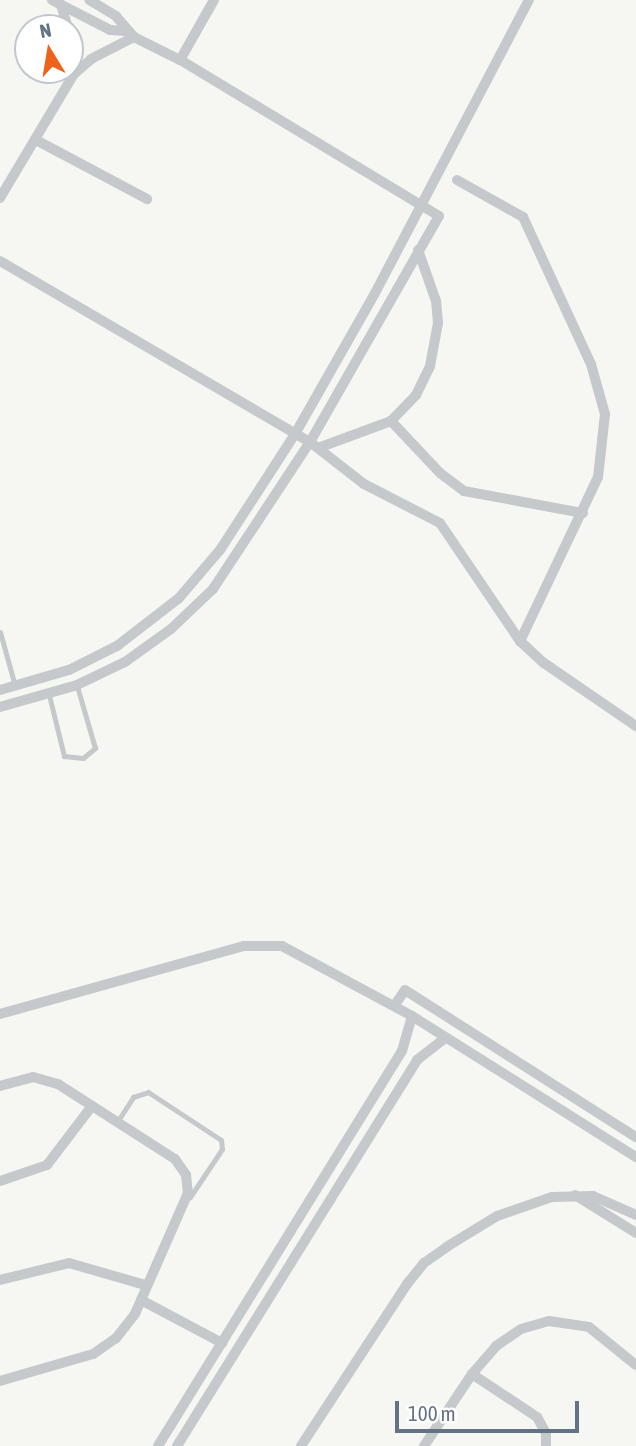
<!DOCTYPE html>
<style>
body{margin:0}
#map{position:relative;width:636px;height:1446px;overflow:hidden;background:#f6f6f2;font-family:"Asap Condensed",sans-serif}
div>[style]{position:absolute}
.lane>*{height:5px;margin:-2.5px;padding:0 2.5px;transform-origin:2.5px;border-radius:2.5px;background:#c5c9cc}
.street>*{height:10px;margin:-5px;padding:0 5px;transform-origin:5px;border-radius:5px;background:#c5c9cc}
span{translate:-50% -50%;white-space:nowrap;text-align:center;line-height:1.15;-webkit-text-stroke:7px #fff;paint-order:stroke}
.north{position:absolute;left:14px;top:14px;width:70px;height:70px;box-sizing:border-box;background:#fff;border:2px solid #c1c7cf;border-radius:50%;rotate:349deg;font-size:19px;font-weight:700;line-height:28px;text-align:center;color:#637386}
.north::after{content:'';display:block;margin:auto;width:24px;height:32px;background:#ef621a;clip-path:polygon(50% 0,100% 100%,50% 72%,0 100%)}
.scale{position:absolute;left:395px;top:1401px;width:184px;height:32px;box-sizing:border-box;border:4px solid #637386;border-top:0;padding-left:9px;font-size:21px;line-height:24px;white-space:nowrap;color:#637386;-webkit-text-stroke:5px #fff;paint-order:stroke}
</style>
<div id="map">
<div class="lane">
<i style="left:0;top:632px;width:56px;rotate:74.5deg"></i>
<i style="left:49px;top:695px;width:63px;rotate:76.2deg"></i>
<i style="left:64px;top:756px;width:19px;rotate:6deg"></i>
<i style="left:83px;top:758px;width:16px;rotate:-40deg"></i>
<i style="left:95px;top:748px;width:65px;rotate:-106.2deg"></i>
<i style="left:117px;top:1122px;width:30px;rotate:-57deg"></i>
<i style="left:133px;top:1097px;width:16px;rotate:-18deg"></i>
<i style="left:148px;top:1092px;width:87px;rotate:33.3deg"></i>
<i style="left:221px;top:1140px;width:9px;rotate:84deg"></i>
<i style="left:222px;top:1149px;width:58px;rotate:123.7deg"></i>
</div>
<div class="street">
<i style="left:52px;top:0;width:65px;rotate:27.3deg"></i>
<i style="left:110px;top:30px;width:15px;rotate:4deg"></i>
<i style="left:61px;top:5px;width:24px;rotate:73deg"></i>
<i style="left:70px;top:37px;width:37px;rotate:84deg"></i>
<i style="left:180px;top:60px;width:69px;rotate:-60.5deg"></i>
<i style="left:36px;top:140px;width:126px;rotate:28deg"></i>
<i style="left:457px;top:180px;width:76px;rotate:29.3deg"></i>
<i style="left:523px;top:217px;width:162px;rotate:65.2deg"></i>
<i style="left:591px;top:364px;width:52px;rotate:74.4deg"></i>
<i style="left:605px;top:414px;width:63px;rotate:96.3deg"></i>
<i style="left:598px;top:477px;width:182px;rotate:115.4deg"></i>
<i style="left:0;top:198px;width:144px;rotate:-59.2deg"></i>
<i style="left:74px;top:74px;width:23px;rotate:-41deg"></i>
<i style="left:91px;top:59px;width:48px;rotate:-27.1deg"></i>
<i style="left:0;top:261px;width:359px;rotate:30.3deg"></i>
<i style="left:310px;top:442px;width:68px;rotate:37.9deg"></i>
<i style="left:364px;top:484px;width:85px;rotate:27.2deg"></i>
<i style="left:440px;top:523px;width:143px;rotate:55.9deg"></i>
<i style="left:520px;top:641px;width:33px;rotate:43deg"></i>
<i style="left:544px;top:663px;width:112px;rotate:34.4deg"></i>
<i style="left:391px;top:421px;width:71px;rotate:46.7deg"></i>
<i style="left:440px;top:473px;width:30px;rotate:37deg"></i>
<i style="left:464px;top:491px;width:121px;rotate:10.5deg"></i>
<i style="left:318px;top:448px;width:78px;rotate:-20.3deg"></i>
<i style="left:391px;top:421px;width:36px;rotate:-46deg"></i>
<i style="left:416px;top:395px;width:32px;rotate:-64deg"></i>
<i style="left:430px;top:366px;width:44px;rotate:-79.5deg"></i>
<i style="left:438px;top:323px;width:22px;rotate:-95deg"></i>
<i style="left:436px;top:301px;width:54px;rotate:-109.4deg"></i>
<i style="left:0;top:690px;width:72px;rotate:-16.2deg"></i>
<i style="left:69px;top:670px;width:54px;rotate:-26.6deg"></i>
<i style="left:117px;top:646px;width:78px;rotate:-37.7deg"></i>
<i style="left:179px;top:598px;width:63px;rotate:-49.5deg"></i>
<i style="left:220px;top:550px;width:138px;rotate:-57.1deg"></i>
<i style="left:295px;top:434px;width:160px;rotate:-60.4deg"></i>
<i style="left:374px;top:295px;width:333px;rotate:-62.3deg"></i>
<i style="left:0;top:707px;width:80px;rotate:-15.9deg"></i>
<i style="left:77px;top:685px;width:53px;rotate:-25.6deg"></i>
<i style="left:125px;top:662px;width:57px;rotate:-35.7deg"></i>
<i style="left:171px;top:629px;width:58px;rotate:-43.6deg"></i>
<i style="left:213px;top:589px;width:176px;rotate:-56.6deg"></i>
<i style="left:310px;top:442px;width:260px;rotate:-60.3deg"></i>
<i style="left:439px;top:216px;width:302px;rotate:-148.9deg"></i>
<i style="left:180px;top:60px;width:51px;rotate:-153.4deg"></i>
<i style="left:134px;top:37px;width:28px;rotate:-131deg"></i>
<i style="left:116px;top:16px;width:31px;rotate:-149deg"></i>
<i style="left:394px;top:1006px;width:19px;rotate:-55deg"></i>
<i style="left:405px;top:990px;width:274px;rotate:32.5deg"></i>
<i style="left:0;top:1014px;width:253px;rotate:-15.6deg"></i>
<i style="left:244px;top:946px;width:38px"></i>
<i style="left:282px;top:946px;width:148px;rotate:28.3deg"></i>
<i style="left:412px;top:1016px;width:265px;rotate:32.2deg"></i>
<i style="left:0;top:1086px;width:34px;rotate:-15deg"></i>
<i style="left:33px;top:1077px;width:26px;rotate:16deg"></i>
<i style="left:58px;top:1084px;width:139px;rotate:32.7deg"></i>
<i style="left:175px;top:1159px;width:19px;rotate:55deg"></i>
<i style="left:186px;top:1175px;width:18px;rotate:84deg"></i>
<i style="left:188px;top:1193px;width:132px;rotate:113.7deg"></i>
<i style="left:135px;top:1314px;width:31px;rotate:128deg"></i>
<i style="left:116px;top:1338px;width:28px;rotate:145deg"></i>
<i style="left:93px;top:1354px;width:97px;rotate:163.8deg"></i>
<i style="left:0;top:1181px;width:50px;rotate:-18.8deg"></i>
<i style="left:47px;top:1165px;width:74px;rotate:-52.7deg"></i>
<i style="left:575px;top:1195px;width:72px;rotate:31.9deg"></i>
<i style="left:0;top:1280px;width:71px;rotate:-13.8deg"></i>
<i style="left:69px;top:1263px;width:79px;rotate:16.1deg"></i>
<i style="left:141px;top:1300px;width:92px;rotate:28deg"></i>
<i style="left:472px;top:1374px;width:78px;rotate:33.5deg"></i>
<i style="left:537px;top:1417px;width:18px;rotate:61deg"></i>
<i style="left:546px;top:1433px;width:13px;rotate:90deg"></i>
<i style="left:158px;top:1446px;width:464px;rotate:-58.3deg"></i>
<i style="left:402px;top:1051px;width:36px;rotate:-74deg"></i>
<i style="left:177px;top:1446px;width:455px;rotate:-58.1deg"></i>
<i style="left:417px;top:1060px;width:36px;rotate:-38deg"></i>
<i style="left:301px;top:1446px;width:194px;rotate:-56.8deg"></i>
<i style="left:407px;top:1284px;width:27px;rotate:-51deg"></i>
<i style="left:424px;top:1263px;width:29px;rotate:-35deg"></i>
<i style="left:448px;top:1246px;width:57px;rotate:-31.5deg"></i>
<i style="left:497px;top:1216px;width:58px;rotate:-19.1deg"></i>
<i style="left:552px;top:1197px;width:41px;rotate:-1.4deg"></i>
<i style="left:593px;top:1196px;width:47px;rotate:23.8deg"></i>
<i style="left:424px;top:1446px;width:87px;rotate:-56.3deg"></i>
<i style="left:472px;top:1374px;width:37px;rotate:-49deg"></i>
<i style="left:496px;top:1346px;width:30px;rotate:-34deg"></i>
<i style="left:521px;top:1329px;width:29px;rotate:-16deg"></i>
<i style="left:549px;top:1321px;width:40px;rotate:8.5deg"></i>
<i style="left:589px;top:1327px;width:60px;rotate:39deg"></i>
</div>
<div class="north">N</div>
<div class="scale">100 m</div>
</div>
